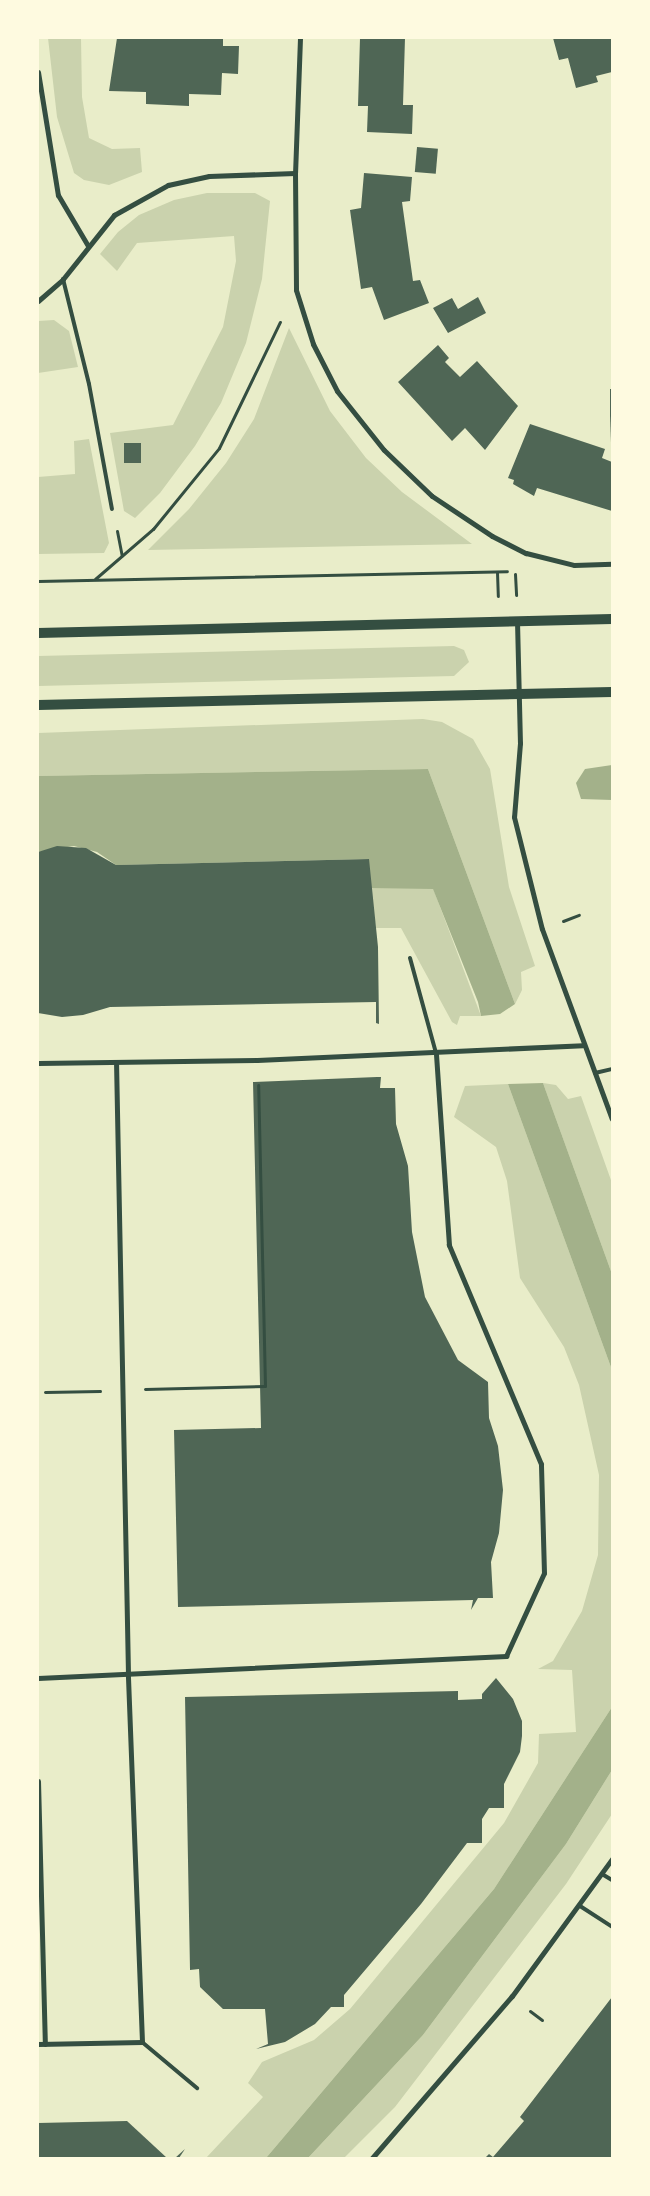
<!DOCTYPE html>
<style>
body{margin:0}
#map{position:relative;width:650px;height:2196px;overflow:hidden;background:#e9edc9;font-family:"Varela Round",sans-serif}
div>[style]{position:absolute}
.green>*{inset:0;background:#cad2ad}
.water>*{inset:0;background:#a3b18a}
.building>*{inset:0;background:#4f6655;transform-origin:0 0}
.path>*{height:3px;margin:-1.5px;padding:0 1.5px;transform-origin:1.5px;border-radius:1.5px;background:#344e41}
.service>*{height:4px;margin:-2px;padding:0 2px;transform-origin:2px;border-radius:2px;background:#344e41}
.minor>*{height:5px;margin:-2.5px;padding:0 2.5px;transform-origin:2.5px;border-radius:2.5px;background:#344e41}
.secondary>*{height:10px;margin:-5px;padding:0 5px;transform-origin:5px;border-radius:5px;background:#344e41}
span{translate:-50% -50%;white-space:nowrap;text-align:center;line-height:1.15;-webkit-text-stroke:4.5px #fefae0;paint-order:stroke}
.frame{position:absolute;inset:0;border:39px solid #fefae0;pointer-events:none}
</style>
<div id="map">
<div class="green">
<i style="clip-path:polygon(48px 38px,81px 38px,82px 97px,89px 138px,112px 149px,140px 148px,142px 172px,109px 185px,84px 180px,74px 173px,57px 117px)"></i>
<i style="clip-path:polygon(207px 193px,255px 193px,270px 201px,262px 279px,246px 343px,221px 403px,195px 446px,160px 493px,135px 518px,124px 511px,110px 433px,173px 425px,223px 327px,236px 261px,234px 236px,137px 243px,117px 271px,100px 254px,118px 232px,139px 215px,174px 200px)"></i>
<i style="clip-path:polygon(54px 320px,69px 331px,78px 367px,38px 373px,38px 321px)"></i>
<i style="clip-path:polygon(289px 328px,330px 411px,366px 458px,402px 492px,472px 544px,148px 550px,189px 509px,226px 463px,254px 419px)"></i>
<i style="clip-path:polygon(89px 439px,109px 543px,104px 553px,38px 554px,38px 477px,75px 474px,74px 441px)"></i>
<i style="clip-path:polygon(454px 646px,464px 650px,469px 662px,454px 676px,38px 686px,38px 656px)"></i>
<i style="clip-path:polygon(423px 719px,442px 722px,473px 739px,490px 769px,509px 887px,535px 966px,521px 972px,522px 990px,515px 1004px,428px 769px,38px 776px,38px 733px)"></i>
<i style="clip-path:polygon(370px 888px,433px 888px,481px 1016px,460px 1016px,457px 1025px,452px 1022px,401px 928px,376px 928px)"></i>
<i style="clip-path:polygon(543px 1083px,556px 1085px,568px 1099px,581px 1096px,612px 1183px,612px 1274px)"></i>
<i style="clip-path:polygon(508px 1084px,612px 1370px,612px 1707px,494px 1889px,266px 2158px,206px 2158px,263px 2097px,248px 2083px,262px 2062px,314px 2040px,350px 2009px,504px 1823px,538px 1763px,539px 1734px,576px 1732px,572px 1670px,538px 1669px,553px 1661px,582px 1611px,598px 1555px,599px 1475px,579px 1385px,564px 1347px,520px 1278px,507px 1181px,496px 1147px,454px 1117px,465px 1086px)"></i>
<i style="clip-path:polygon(612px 1770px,612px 1814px,566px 1884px,395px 2107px,344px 2158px,308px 2158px,423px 2035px,566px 1844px)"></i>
</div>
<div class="water">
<i style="clip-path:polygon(612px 765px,612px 800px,581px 799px,576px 783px,585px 769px)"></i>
<i style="clip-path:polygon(428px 769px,515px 1004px,500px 1014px,481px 1016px,478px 1002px,433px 889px,369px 888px,368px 859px,116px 865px,97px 852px,74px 846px,38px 852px,38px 776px)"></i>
<i style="clip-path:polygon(543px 1083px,612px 1274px,612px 1370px,508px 1084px)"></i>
<i style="clip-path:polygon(612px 1707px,612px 1770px,566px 1844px,423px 2035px,308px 2158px,266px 2158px,494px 1889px)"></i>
</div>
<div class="building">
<i style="clip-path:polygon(117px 38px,223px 38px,223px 46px,239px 46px,238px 74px,222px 73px,221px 95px,189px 94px,189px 106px,146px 104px,146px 92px,109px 91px)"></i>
<i style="clip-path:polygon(360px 38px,405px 38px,403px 105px,413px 105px,412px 134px,367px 132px,368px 106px,358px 106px)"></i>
<i style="clip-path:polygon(553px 38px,612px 38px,612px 72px,596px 76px,598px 82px,576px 88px,568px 58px,559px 60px)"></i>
<i style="left:417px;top:147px;width:21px;height:25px;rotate:5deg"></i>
<i style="clip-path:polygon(364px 173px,412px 177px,410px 201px,402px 202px,413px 281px,420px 280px,429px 303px,384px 320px,372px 287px,361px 289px,350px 210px,361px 208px)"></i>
<i style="clip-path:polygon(478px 297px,486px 313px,448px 333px,433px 308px,452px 298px,458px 309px)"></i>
<i style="clip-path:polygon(438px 345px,449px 358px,445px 362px,460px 377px,477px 361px,518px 406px,485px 450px,465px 428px,452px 441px,398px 382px)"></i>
<i style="clip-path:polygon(610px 389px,612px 389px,610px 442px)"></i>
<i style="clip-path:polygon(530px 424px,605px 449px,602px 458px,612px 462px,612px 511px,537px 488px,534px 496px,513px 484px,514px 480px,508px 478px)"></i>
<i style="left:124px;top:443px;width:17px;height:20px"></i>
<i style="clip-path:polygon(57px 846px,86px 848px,116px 865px,369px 859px,378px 947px,379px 1024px,376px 1023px,376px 1002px,110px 1007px,83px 1015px,62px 1017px,38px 1013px,38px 852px)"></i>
<i style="clip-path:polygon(377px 1077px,381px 1077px,380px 1088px,395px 1088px,396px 1124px,408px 1166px,412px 1232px,425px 1297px,458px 1360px,488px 1382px,489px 1418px,498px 1446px,503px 1490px,499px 1533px,491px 1562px,493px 1598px,478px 1598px,471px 1610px,473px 1600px,178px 1607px,174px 1430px,261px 1428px,253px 1082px)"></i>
<i style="clip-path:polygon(496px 1678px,513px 1699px,522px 1721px,522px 1736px,520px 1752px,504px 1784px,504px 1808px,489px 1808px,482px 1819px,482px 1843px,467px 1843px,421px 1904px,344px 1995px,344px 2007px,331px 2007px,315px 2024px,285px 2042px,256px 2049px,268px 2044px,265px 2009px,223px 2009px,200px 1987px,199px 1969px,190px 1970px,185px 1697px,458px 1691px,458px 1700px,482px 1699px,482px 1694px)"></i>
<i style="clip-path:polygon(612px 1997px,612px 2158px,485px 2158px,489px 2154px,493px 2157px,524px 2121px,520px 2117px)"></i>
<i style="clip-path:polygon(127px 2121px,167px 2158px,38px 2158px,38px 2123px)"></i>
<i style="clip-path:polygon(185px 2149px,179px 2158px,175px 2158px)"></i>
</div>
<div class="path">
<i style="left:117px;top:531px;width:25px;rotate:79deg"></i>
<i style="left:497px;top:572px;width:24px;rotate:88deg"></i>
<i style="left:515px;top:574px;width:21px;rotate:87deg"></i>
<i style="left:95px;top:579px;width:77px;rotate:-40.8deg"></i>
<i style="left:153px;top:529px;width:104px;rotate:-50.8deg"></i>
<i style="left:219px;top:448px;width:140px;rotate:-64.2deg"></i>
<i style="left:38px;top:581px;width:469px;rotate:-1.2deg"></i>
<i style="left:612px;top:645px;width:13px;rotate:90deg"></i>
<i style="left:563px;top:921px;width:17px;rotate:-21deg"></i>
<i style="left:145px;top:1389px;width:120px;rotate:-1.4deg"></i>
<i style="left:265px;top:1386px;width:301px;rotate:-91.3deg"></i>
<i style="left:45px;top:1392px;width:55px;rotate:-1deg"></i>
<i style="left:530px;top:2011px;width:15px;rotate:37deg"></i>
</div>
<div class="service">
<i style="left:63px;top:279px;width:108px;rotate:76.1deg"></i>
<i style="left:89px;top:384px;width:127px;rotate:79.6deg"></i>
<i style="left:410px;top:958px;width:98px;rotate:74.7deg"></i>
<i style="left:595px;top:1073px;width:17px;rotate:-13deg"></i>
<i style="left:602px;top:1874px;width:12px;rotate:31deg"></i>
<i style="left:580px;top:1906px;width:38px;rotate:33deg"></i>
<i style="left:142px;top:2042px;width:72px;rotate:39.9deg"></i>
</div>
<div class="minor">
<i style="left:300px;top:38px;width:135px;rotate:92.1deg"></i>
<i style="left:295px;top:173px;width:117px;rotate:89.5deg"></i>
<i style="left:296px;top:290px;width:57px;rotate:72.5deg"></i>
<i style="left:313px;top:344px;width:53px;rotate:62.9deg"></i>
<i style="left:337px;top:391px;width:75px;rotate:51.5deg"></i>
<i style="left:384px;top:450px;width:66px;rotate:43.8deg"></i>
<i style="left:432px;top:496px;width:72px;rotate:33.7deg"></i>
<i style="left:492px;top:536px;width:38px;rotate:27deg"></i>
<i style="left:526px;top:553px;width:49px;rotate:14deg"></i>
<i style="left:574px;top:565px;width:38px;rotate:-2deg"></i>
<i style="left:38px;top:72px;width:125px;rotate:80.8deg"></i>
<i style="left:58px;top:195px;width:59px;rotate:59.5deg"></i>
<i style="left:38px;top:301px;width:33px;rotate:-41deg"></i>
<i style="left:63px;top:279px;width:82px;rotate:-51.4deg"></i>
<i style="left:114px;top:215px;width:62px;rotate:-29.1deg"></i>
<i style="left:168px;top:185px;width:42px;rotate:-12.4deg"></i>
<i style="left:209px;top:176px;width:86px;rotate:-2deg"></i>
<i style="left:517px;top:621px;width:122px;rotate:88.6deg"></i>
<i style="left:520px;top:743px;width:74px;rotate:94.6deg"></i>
<i style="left:514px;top:817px;width:115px;rotate:76deg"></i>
<i style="left:542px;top:929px;width:202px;rotate:69.8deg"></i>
<i style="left:38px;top:1063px;width:219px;rotate:-0.8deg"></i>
<i style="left:257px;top:1060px;width:326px;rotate:-2.6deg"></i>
<i style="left:38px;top:1678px;width:469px;rotate:-2.7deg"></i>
<i style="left:506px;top:1656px;width:91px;rotate:-65.4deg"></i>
<i style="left:544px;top:1573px;width:109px;rotate:-91.6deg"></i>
<i style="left:541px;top:1464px;width:238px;rotate:-112.8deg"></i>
<i style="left:449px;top:1245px;width:192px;rotate:-93.9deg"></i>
<i style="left:38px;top:1781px;width:263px;rotate:88.5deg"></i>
<i style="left:38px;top:2044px;width:104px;rotate:-1.1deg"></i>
<i style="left:142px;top:2042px;width:368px;rotate:-92.2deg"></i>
<i style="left:128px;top:1674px;width:612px;rotate:-91.12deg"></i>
<i style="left:372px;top:2158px;width:214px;rotate:-49.2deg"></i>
<i style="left:512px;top:1996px;width:170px;rotate:-53.9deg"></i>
</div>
<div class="secondary">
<i style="left:38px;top:633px;width:574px;rotate:-1.4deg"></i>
<i style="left:38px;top:705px;width:574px;rotate:-1.3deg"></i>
</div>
<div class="frame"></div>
</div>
